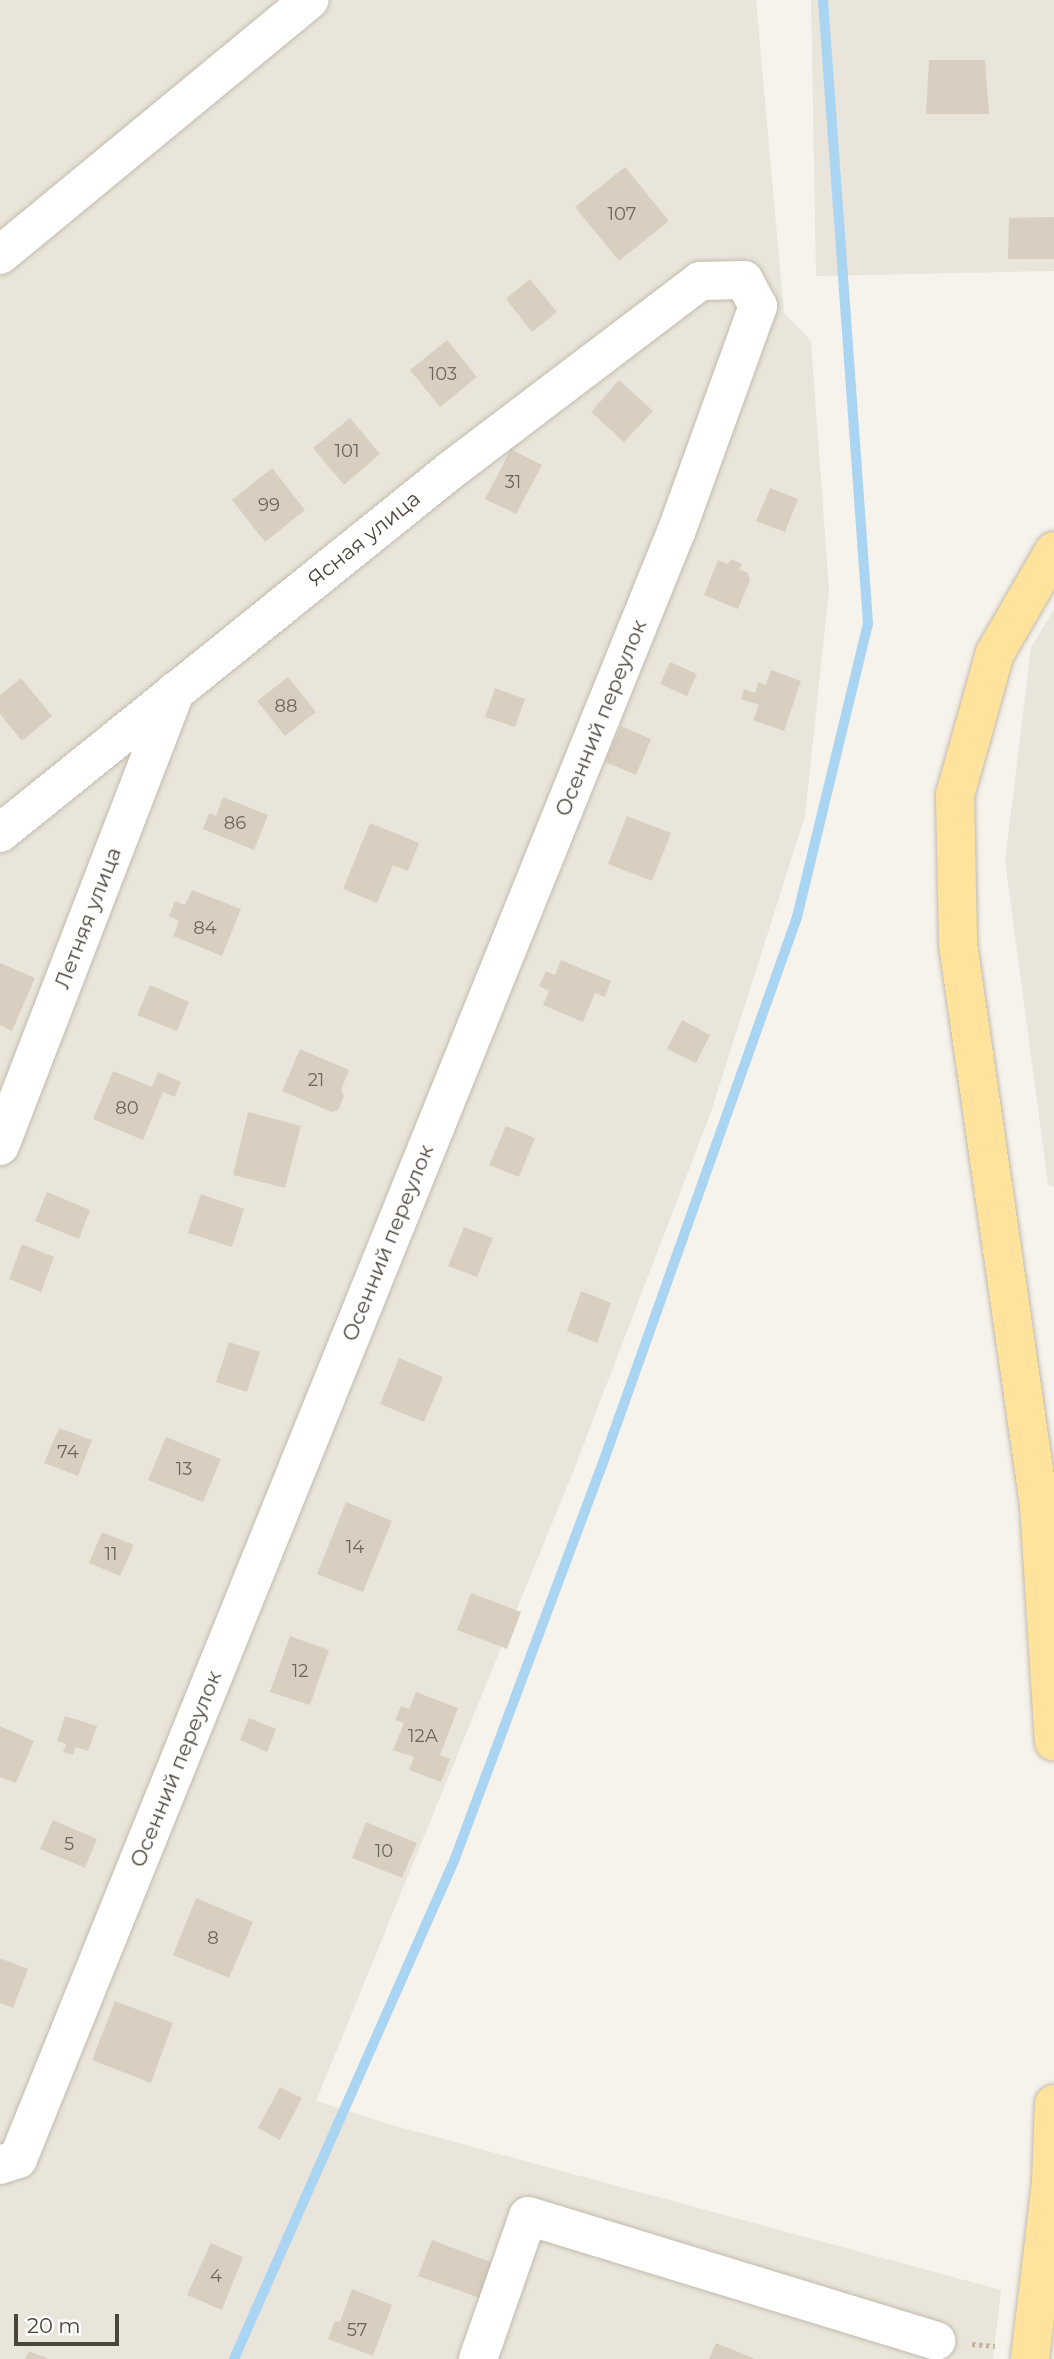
<!DOCTYPE html>
<meta charset="utf-8">
<style>
body{margin:0}
#map{position:relative;width:1054px;height:2359px;overflow:hidden;background:#f6f3ec;font-family:Montserrat,sans-serif}
div>[style]{position:absolute}
.residential>*{inset:0;background:#eae5da}
.stream>*{height:10px;margin:-5px;padding:0 5px;transform-origin:5px;border-radius:5px;background:#a9d4f2}
.building>*{inset:0;background:#d8cfc1}
.path>*{height:4.5px;margin-top:-2.25px;transform-origin:0;background:repeating-linear-gradient(90deg,#c4b79f 0 3.5px,transparent 0 7px)}
.roads{filter:drop-shadow(0 0 2px #c2bbae) drop-shadow(0 0 2px #c2bbae)}
.minor>*{height:38px;margin:-19px;padding:0 19px;transform-origin:19px;border-radius:19px;background:#fff}
.major>*{height:38px;margin:-19px;padding:0 19px;transform-origin:19px;border-radius:19px;background:#ffe39c}
span{translate:-50% -50%;white-space:nowrap;text-align:center;line-height:1.15;-webkit-text-stroke:5px #fff;paint-order:stroke}
.number-label{font-size:18px;color:#6e675b}
.number-label span{-webkit-text-stroke-width:0}
.street-label{font-size:21px;color:#4b4439}
.scale{position:absolute;left:14px;top:2314px;width:105px;height:32px;box-sizing:border-box;border:4px solid #4b4439;border-top:0;padding-left:9px;font-size:21px;line-height:24px;white-space:nowrap;color:#4b4439;-webkit-text-stroke:5px #fff;paint-order:stroke}
</style>
<div id="map">
<div class="residential">
<div style="clip-path:polygon(0 0,756px 0,784px 313px,811px 341px,829px 590px,805px 816px,711px 1112px,575px 1467px,316px 2101px,392px 2125px,1001px 2290px,993px 2359px,0 2359px)"></div>
<div style="clip-path:polygon(811px 0,1054px 0,1054px 271px,816px 276px)"></div>
<div style="clip-path:polygon(1054px 609px,1054px 1187px,1048px 1184px,1005px 861px,1031px 648px)"></div>
</div>
<div class="stream">
<div style="left:234px;top:2359px;width:544px;rotate:-66.17deg"></div>
<div style="left:454px;top:1861px;width:416px;rotate:-69.5deg"></div>
<div style="left:600px;top:1471px;width:588px;rotate:-70.42deg"></div>
<div style="left:797px;top:917px;width:302px;rotate:-76.4deg"></div>
<div style="left:868px;top:623px;width:625px;rotate:-94.13deg"></div>
</div>
<div class="building">
<div style="clip-path:polygon(929px 60px,985px 60px,989px 114px,926px 114px)"></div>
<div style="clip-path:polygon(625px 167px,669px 221px,619px 261px,575px 207px)"></div>
<div style="clip-path:polygon(1054px 217px,1054px 259px,1008px 259px,1009px 218px)"></div>
<div style="clip-path:polygon(530px 279px,557px 312px,532px 332px,506px 299px)"></div>
<div style="clip-path:polygon(447px 340px,477px 377px,440px 407px,410px 370px)"></div>
<div style="clip-path:polygon(619px 380px,653px 411px,624px 442px,591px 412px)"></div>
<div style="clip-path:polygon(350px 418px,380px 454px,344px 485px,313px 448px)"></div>
<div style="clip-path:polygon(511px 449px,542px 465px,516px 514px,485px 499px)"></div>
<div style="clip-path:polygon(272px 468px,305px 510px,265px 542px,232px 500px)"></div>
<div style="clip-path:polygon(770px 488px,798px 499px,785px 532px,756px 521px)"></div>
<div style="clip-path:polygon(731px 559px,742px 564px,739px 569px,748px 573px,750px 580px,738px 609px,704px 595px,718px 560px,728px 564px)"></div>
<div style="clip-path:polygon(670px 662px,697px 674px,687px 696px,660px 684px)"></div>
<div style="clip-path:polygon(771px 670px,801px 681px,784px 731px,753px 720px,759px 705px,741px 699px,744px 689px,755px 693px,758px 682px,766px 685px)"></div>
<div style="clip-path:polygon(288px 677px,316px 712px,285px 736px,257px 701px)"></div>
<div style="clip-path:polygon(21px 678px,52px 716px,22px 741px,0 714px,0 695px)"></div>
<div style="clip-path:polygon(495px 688px,525px 699px,515px 727px,485px 717px)"></div>
<div style="clip-path:polygon(621px 726px,651px 739px,636px 775px,605px 762px)"></div>
<div style="clip-path:polygon(223px 797px,268px 815px,254px 850px,203px 829px,209px 813px,216px 816px)"></div>
<div style="clip-path:polygon(627px 816px,671px 833px,652px 881px,608px 864px)"></div>
<div style="clip-path:polygon(370px 823px,419px 843px,408px 871px,393px 865px,377px 903px,343px 889px)"></div>
<div style="clip-path:polygon(192px 890px,241px 909px,222px 956px,173px 936px,179px 921px,169px 916px,175px 901px,185px 905px)"></div>
<div style="clip-path:polygon(561px 960px,611px 981px,605px 997px,595px 993px,583px 1022px,543px 1005px,549px 991px,539px 986px,546px 971px,555px 975px)"></div>
<div style="clip-path:polygon(0 963px,35px 978px,12px 1031px,0 1025px)"></div>
<div style="clip-path:polygon(150px 985px,189px 1002px,177px 1031px,137px 1015px)"></div>
<div style="clip-path:polygon(682px 1020px,710px 1035px,696px 1063px,667px 1049px)"></div>
<div style="clip-path:polygon(300px 1049px,349px 1070px,341px 1090px,344px 1096px,338px 1110px,332px 1112px,282px 1091px)"></div>
<div style="clip-path:polygon(113px 1071px,152px 1087px,158px 1072px,181px 1082px,175px 1097px,163px 1092px,143px 1140px,93px 1119px)"></div>
<div style="clip-path:polygon(248px 1112px,301px 1126px,285px 1188px,233px 1175px)"></div>
<div style="clip-path:polygon(506px 1126px,535px 1138px,519px 1177px,489px 1165px)"></div>
<div style="clip-path:polygon(47px 1192px,90px 1210px,79px 1239px,35px 1221px)"></div>
<div style="clip-path:polygon(201px 1194px,244px 1209px,232px 1247px,188px 1233px)"></div>
<div style="clip-path:polygon(464px 1227px,493px 1238px,477px 1277px,448px 1266px)"></div>
<div style="clip-path:polygon(22px 1244px,54px 1257px,41px 1292px,9px 1279px)"></div>
<div style="clip-path:polygon(581px 1291px,611px 1303px,597px 1343px,567px 1331px)"></div>
<div style="clip-path:polygon(229px 1342px,260px 1352px,247px 1392px,216px 1382px)"></div>
<div style="clip-path:polygon(399px 1358px,443px 1377px,424px 1422px,380px 1404px)"></div>
<div style="clip-path:polygon(59px 1428px,92px 1440px,78px 1476px,44px 1463px)"></div>
<div style="clip-path:polygon(166px 1437px,221px 1459px,203px 1502px,148px 1480px)"></div>
<div style="clip-path:polygon(346px 1502px,392px 1521px,363px 1592px,317px 1574px)"></div>
<div style="clip-path:polygon(102px 1532px,134px 1545px,120px 1576px,89px 1563px)"></div>
<div style="clip-path:polygon(471px 1593px,521px 1612px,507px 1649px,457px 1630px)"></div>
<div style="clip-path:polygon(290px 1636px,329px 1650px,310px 1705px,270px 1692px)"></div>
<div style="clip-path:polygon(416px 1692px,458px 1708px,440px 1755px,450px 1759px,441px 1782px,409px 1770px,414px 1757px,393px 1750px,404px 1723px,395px 1720px,401px 1706px,409px 1709px)"></div>
<div style="clip-path:polygon(65px 1716px,97px 1726px,88px 1751px,76px 1747px,73px 1755px,63px 1752px,66px 1744px,57px 1741px)"></div>
<div style="clip-path:polygon(249px 1718px,276px 1729px,267px 1752px,240px 1740px)"></div>
<div style="clip-path:polygon(0 1726px,34px 1741px,16px 1783px,0 1777px)"></div>
<div style="clip-path:polygon(53px 1820px,97px 1839px,85px 1868px,40px 1849px)"></div>
<div style="clip-path:polygon(366px 1822px,417px 1843px,402px 1878px,352px 1858px)"></div>
<div style="clip-path:polygon(196px 1898px,253px 1922px,229px 1978px,173px 1955px)"></div>
<div style="clip-path:polygon(0 1958px,28px 1969px,13px 2008px,0 2003px)"></div>
<div style="clip-path:polygon(115px 2001px,173px 2023px,151px 2083px,92px 2060px)"></div>
<div style="clip-path:polygon(280px 2087px,302px 2098px,280px 2140px,258px 2128px)"></div>
<div style="clip-path:polygon(432px 2240px,493px 2263px,480px 2298px,418px 2276px)"></div>
<div style="clip-path:polygon(211px 2243px,243px 2257px,222px 2310px,187px 2295px)"></div>
<div style="clip-path:polygon(352px 2289px,392px 2305px,373px 2356px,328px 2339px,335px 2321px,340px 2322px)"></div>
<div style="clip-path:polygon(716px 2343px,755px 2359px,709px 2359px)"></div>
<div style="clip-path:polygon(29px 2351px,49px 2359px,25px 2359px)"></div>
</div>
<div class="path">
<div style="left:972px;top:2344px;width:23px;rotate:5deg"></div>
</div>
<div class="roads">
<div class="minor">
<div style="left:0;top:255px;width:401px;rotate:-39.5deg"></div>
<div style="left:0;top:833px;width:579px;rotate:-38.83deg"></div>
<div style="left:451px;top:470px;width:313px;rotate:-37.2deg"></div>
<div style="left:700px;top:281px;width:44px;rotate:-1.3deg"></div>
<div style="left:744px;top:280px;width:30px;rotate:62deg"></div>
<div style="left:758px;top:306px;width:240px;rotate:109.9deg"></div>
<div style="left:676px;top:532px;width:1755px;rotate:112.02deg"></div>
<div style="left:18px;top:2159px;width:19px;rotate:162deg"></div>
<div style="left:0;top:1146px;width:488px;rotate:-68.9deg"></div>
<div style="left:478px;top:2359px;width:151px;rotate:-70.7deg"></div>
<div style="left:528px;top:2216px;width:427px;rotate:17deg"></div>
</div>
<div class="major">
<div style="left:1054px;top:551px;width:118px;rotate:120deg"></div>
<div style="left:995px;top:653px;width:148px;rotate:105.7deg"></div>
<div style="left:955px;top:795px;width:149px;rotate:88.8deg"></div>
<div style="left:958px;top:944px;width:567px;rotate:81.78deg"></div>
<div style="left:1039px;top:1505px;width:237px;rotate:86.4deg"></div>
<div style="left:1030px;top:2359px;width:178px;rotate:-83.2deg"></div>
<div style="left:1051px;top:2182px;width:78px;rotate:-87.8deg"></div>
</div>
</div>
<div class="number-label">
<span style="left:622px;top:214px">107</span>
<span style="left:443px;top:374px">103</span>
<span style="left:347px;top:451px">101</span>
<span style="left:513px;top:482px">31</span>
<span style="left:269px;top:505px">99</span>
<span style="left:286px;top:706px">88</span>
<span style="left:235px;top:823px">86</span>
<span style="left:205px;top:928px">84</span>
<span style="left:316px;top:1080px">21</span>
<span style="left:127px;top:1108px">80</span>
<span style="left:68px;top:1452px">74</span>
<span style="left:184px;top:1469px">13</span>
<span style="left:355px;top:1547px">14</span>
<span style="left:111px;top:1554px">11</span>
<span style="left:300px;top:1671px">12</span>
<span style="left:423px;top:1736px">12А</span>
<span style="left:69px;top:1844px">5</span>
<span style="left:384px;top:1851px">10</span>
<span style="left:213px;top:1938px">8</span>
<span style="left:216px;top:2276px">4</span>
<span style="left:357px;top:2330px">57</span>
</div>
<div class="street-label">
<span style="left:364px;top:539px;rotate:-39deg">Ясная улица</span>
<span style="left:601px;top:718px;rotate:-68deg">Осенний переулок</span>
<span style="left:88px;top:918px;rotate:-69deg">Летняя улица</span>
<span style="left:388px;top:1243px;rotate:-68deg">Осенний переулок</span>
<span style="left:176px;top:1769px;rotate:-68deg">Осенний переулок</span>
</div>
<div class="scale">20 m</div>
</div>
